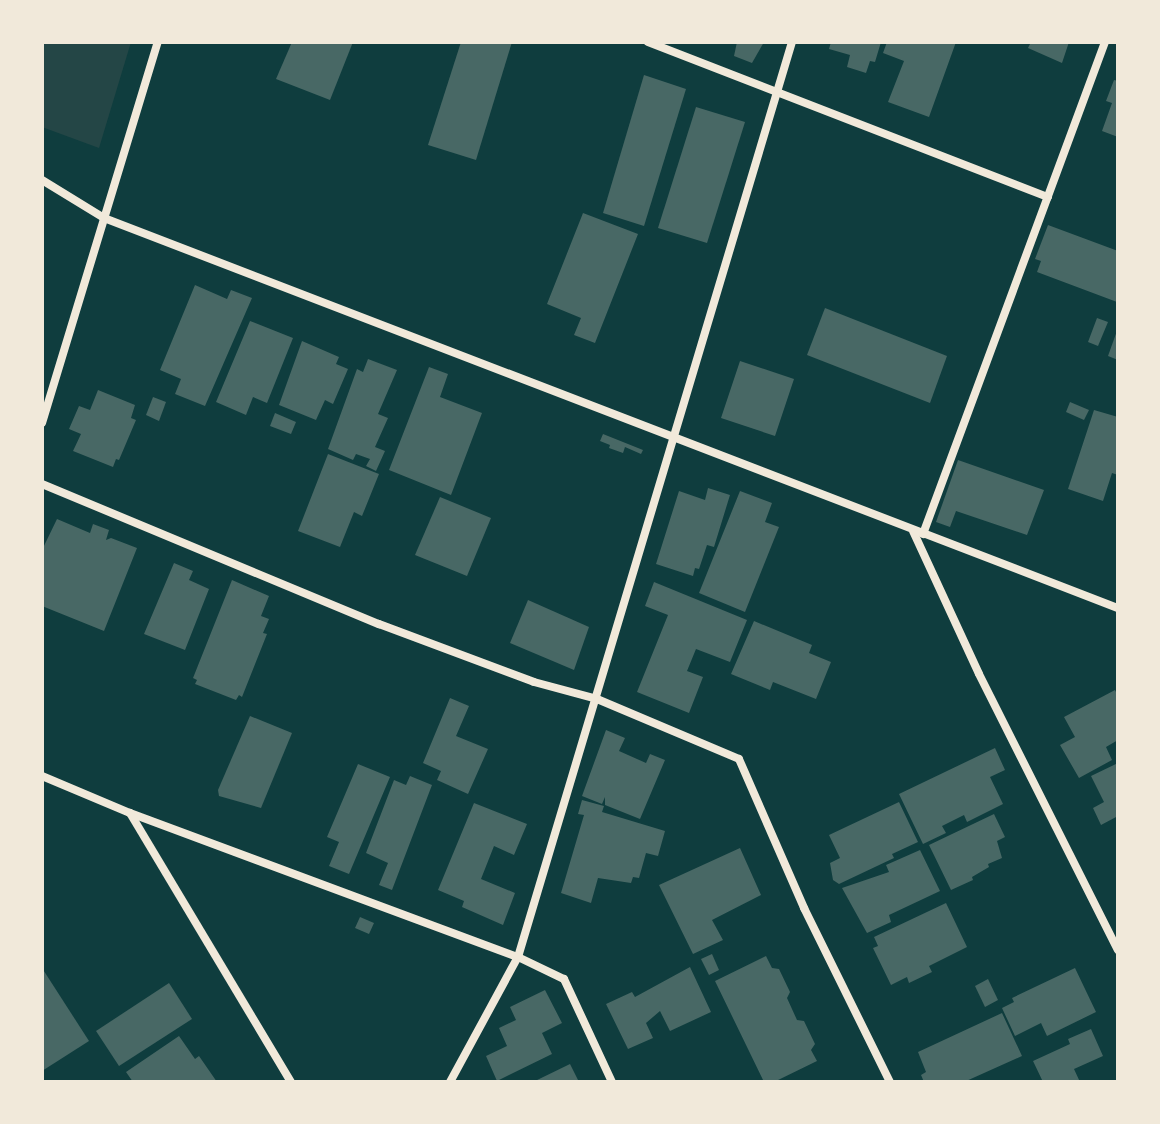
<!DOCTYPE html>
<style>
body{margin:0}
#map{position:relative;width:1160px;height:1124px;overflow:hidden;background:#0f3d3e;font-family:"Space Grotesk",sans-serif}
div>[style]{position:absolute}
.green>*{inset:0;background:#244646}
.building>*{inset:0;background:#486865}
.minor>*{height:8px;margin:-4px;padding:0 4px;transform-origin:4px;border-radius:4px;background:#f1e9da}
span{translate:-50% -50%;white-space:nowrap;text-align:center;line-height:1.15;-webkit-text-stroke:8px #f1e9da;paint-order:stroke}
.frame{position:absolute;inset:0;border:44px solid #f1e9da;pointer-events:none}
</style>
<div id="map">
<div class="green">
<div style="clip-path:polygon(42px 42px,131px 42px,99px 148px,42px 127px)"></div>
</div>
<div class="building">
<div style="clip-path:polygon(292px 42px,353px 42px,330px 100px,276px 79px)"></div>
<div style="clip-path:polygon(461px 42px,512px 42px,476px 160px,428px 145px)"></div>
<div style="clip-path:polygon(737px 42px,764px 42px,752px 63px,734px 56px)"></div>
<div style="clip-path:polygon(831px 42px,881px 42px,875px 62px,870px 61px,866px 73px,847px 67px,850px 55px,829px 49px)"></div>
<div style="clip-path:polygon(887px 42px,956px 42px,929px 117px,888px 102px,904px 61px,883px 53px)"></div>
<div style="clip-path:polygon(1031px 42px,1069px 42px,1062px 63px,1028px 48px)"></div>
<div style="clip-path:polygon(644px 75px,686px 89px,644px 226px,603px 213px)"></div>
<div style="clip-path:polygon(1114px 80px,1118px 81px,1118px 137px,1102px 131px,1112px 103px,1106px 101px)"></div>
<div style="clip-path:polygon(696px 107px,745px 122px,707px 243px,658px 228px)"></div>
<div style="clip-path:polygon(583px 213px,638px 234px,595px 343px,574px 335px,581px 318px,547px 304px)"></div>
<div style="clip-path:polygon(1048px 225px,1118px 251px,1117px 302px,1037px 272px,1041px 261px,1035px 259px)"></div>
<div style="clip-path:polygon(195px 285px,227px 299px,231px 290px,252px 298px,205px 406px,175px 394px,181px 379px,160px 370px)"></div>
<div style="clip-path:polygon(825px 308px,947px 356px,930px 403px,807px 355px)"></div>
<div style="clip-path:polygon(1097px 318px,1108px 322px,1098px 346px,1088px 342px)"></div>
<div style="clip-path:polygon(250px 321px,293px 338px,267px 403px,253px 397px,246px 415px,216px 402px)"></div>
<div style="clip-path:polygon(1118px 328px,1118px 360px,1108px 356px)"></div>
<div style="clip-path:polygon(302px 341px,339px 357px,336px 364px,348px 369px,333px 404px,325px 400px,316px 420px,279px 405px)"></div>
<div style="clip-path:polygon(368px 359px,397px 370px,378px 414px,388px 418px,375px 447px,385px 451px,376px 471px,366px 466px,370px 459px,356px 454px,353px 460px,328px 449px,357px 369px,363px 372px)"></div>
<div style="clip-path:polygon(740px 361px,794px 379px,775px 436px,721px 418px)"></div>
<div style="clip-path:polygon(429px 367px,448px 374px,440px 397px,482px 413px,451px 495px,389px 470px)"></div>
<div style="clip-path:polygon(98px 390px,135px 405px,131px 418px,136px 420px,119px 460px,116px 459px,113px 467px,73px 451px,81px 434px,69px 429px,79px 406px,90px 410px)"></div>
<div style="clip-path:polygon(153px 397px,166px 402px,159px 421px,146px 415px)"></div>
<div style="clip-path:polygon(1070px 402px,1089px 410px,1084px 420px,1066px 412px)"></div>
<div style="clip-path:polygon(1094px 410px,1118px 417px,1118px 475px,1112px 473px,1103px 501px,1068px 489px)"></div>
<div style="clip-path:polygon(275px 413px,296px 422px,291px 434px,270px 426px)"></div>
<div style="clip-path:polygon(603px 434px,643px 450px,641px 454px,625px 447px,623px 453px,609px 448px,610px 445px,600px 441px)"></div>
<div style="clip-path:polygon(328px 454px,379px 474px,362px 516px,354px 512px,340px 547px,298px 531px)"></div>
<div style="clip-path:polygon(958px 460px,1044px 490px,1027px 535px,956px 511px,950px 527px,936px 522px)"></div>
<div style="clip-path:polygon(708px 488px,730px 495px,714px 547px,707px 545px,699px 569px,695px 568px,693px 576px,656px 564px,679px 491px,705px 500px)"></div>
<div style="clip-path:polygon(740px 491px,772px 503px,765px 522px,779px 527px,745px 612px,699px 593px)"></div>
<div style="clip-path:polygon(440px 497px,491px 518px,467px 576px,415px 555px)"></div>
<div style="clip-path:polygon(57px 519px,90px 533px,93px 524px,109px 530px,106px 540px,111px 538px,137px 548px,104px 631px,42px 606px,42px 550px)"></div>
<div style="clip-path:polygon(174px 563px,193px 571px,189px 580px,209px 589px,185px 650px,144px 634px)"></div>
<div style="clip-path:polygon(232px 580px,269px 596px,261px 616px,269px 619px,263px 633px,267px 634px,242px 697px,239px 695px,236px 700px,195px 684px,197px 680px,193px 678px)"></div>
<div style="clip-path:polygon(654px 582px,747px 620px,730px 662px,696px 649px,687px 671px,703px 677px,689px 713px,637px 692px,668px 615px,645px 606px)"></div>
<div style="clip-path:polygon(528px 600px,589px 627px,574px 670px,510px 643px)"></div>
<div style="clip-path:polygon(754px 621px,812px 645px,809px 653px,831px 662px,816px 699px,773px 682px,770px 690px,731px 674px)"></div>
<div style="clip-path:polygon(1115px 690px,1118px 696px,1118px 740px,1106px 747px,1112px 760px,1079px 778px,1060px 745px,1075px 737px,1064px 717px)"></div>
<div style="clip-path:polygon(450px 698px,469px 706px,456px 736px,488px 749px,468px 794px,437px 780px,441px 771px,423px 763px)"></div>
<div style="clip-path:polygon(250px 716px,292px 733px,261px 808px,219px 796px,218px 790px)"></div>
<div style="clip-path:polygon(606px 730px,625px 738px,619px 751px,646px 763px,650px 754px,665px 760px,640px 819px,605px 805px,605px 797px,602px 804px,582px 796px)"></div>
<div style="clip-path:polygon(995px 748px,1005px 770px,990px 777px,1003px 804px,967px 822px,964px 815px,942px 826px,946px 833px,923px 844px,899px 794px)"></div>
<div style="clip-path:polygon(1118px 763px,1118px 816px,1101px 825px,1093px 808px,1104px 802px,1091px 776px)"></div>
<div style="clip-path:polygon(358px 764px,390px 777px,349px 874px,329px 866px,339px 842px,327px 837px)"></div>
<div style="clip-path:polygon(410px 776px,432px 785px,392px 890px,379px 885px,388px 863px,366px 853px,394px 780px,406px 785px)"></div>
<div style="clip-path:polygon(582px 800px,604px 806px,602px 812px,665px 831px,658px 856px,646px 853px,639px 878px,633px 877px,631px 883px,598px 878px,591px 903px,561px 893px,584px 815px,578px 814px)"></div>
<div style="clip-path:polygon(899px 802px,918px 842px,892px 854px,894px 858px,839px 884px,833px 880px,830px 863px,840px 858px,829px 835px)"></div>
<div style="clip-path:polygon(474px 803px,527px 824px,514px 855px,494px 846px,481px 879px,515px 893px,503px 925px,462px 907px,464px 901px,438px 890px)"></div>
<div style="clip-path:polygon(994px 814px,1005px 837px,997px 841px,1002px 858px,988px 864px,989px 867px,972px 877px,973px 880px,951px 890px,929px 845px)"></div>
<div style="clip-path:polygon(740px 848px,761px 895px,712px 920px,723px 940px,693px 954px,659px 885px)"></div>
<div style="clip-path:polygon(920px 850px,940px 891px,889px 915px,891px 922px,867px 933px,842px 888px,889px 872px,886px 865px)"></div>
<div style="clip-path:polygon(946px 903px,967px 947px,929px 966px,932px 972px,909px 983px,907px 977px,891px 985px,873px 948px,878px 946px,874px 937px)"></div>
<div style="clip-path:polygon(360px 917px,374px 923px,369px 934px,355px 928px)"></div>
<div style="clip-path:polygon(712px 954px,719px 970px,709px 975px,701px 959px)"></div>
<div style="clip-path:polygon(766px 956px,772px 968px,779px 969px,790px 992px,787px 998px,797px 1020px,804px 1021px,815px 1044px,811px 1050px,817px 1061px,774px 1082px,764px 1082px,715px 981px)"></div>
<div style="clip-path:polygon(690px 967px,711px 1012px,670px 1031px,660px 1011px,646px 1023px,653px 1038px,628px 1049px,606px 1004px,632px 992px,635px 997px)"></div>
<div style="clip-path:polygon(42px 968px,89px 1041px,42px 1071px)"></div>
<div style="clip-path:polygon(1075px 968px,1096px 1012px,1047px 1036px,1041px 1023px,1015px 1036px,1002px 1008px,1014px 1002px,1012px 998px)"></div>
<div style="clip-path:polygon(988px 979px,998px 1000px,985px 1007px,975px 986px)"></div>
<div style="clip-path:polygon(169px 983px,192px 1019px,119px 1066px,96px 1031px)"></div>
<div style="clip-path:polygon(545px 990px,562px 1023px,542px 1033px,552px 1054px,497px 1081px,486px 1056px,507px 1046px,499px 1028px,516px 1020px,510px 1007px)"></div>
<div style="clip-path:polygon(1002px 1013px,1022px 1056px,964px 1082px,924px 1082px,921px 1075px,926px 1072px,918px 1052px)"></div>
<div style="clip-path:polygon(1091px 1029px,1103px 1056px,1074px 1069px,1080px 1082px,1043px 1082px,1033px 1061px,1070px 1044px,1068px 1039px)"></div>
<div style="clip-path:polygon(179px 1036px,195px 1059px,199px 1056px,217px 1082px,133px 1082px,126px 1072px)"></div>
<div style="clip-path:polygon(570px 1064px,579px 1082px,533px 1082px)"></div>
</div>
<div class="minor">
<div style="left:648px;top:42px;width:429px;rotate:21.2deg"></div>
<div style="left:42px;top:180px;width:73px;rotate:31.5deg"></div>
<div style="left:104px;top:218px;width:1086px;rotate:21.04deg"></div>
<div style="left:42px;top:423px;width:398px;rotate:-73.1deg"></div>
<div style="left:42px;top:484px;width:365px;rotate:22.6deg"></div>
<div style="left:379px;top:624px;width:165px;rotate:20.5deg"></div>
<div style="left:534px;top:682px;width:65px;rotate:15.1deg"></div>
<div style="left:597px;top:699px;width:154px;rotate:22.9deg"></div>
<div style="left:739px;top:759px;width:163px;rotate:66.4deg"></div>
<div style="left:804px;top:908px;width:194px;rotate:63.7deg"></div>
<div style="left:913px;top:531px;width:157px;rotate:65.2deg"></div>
<div style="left:979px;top:674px;width:309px;rotate:63.3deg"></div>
<div style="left:923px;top:534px;width:525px;rotate:-69.7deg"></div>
<div style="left:42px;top:776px;width:95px;rotate:22.8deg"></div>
<div style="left:130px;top:813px;width:313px;rotate:59.1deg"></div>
<div style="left:130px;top:813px;width:414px;rotate:20.4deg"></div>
<div style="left:518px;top:957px;width:51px;rotate:25.6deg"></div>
<div style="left:564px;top:979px;width:114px;rotate:65deg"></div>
<div style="left:450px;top:1082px;width:142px;rotate:-61.5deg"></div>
<div style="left:518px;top:957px;width:955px;rotate:-73.33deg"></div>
</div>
<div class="frame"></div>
</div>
